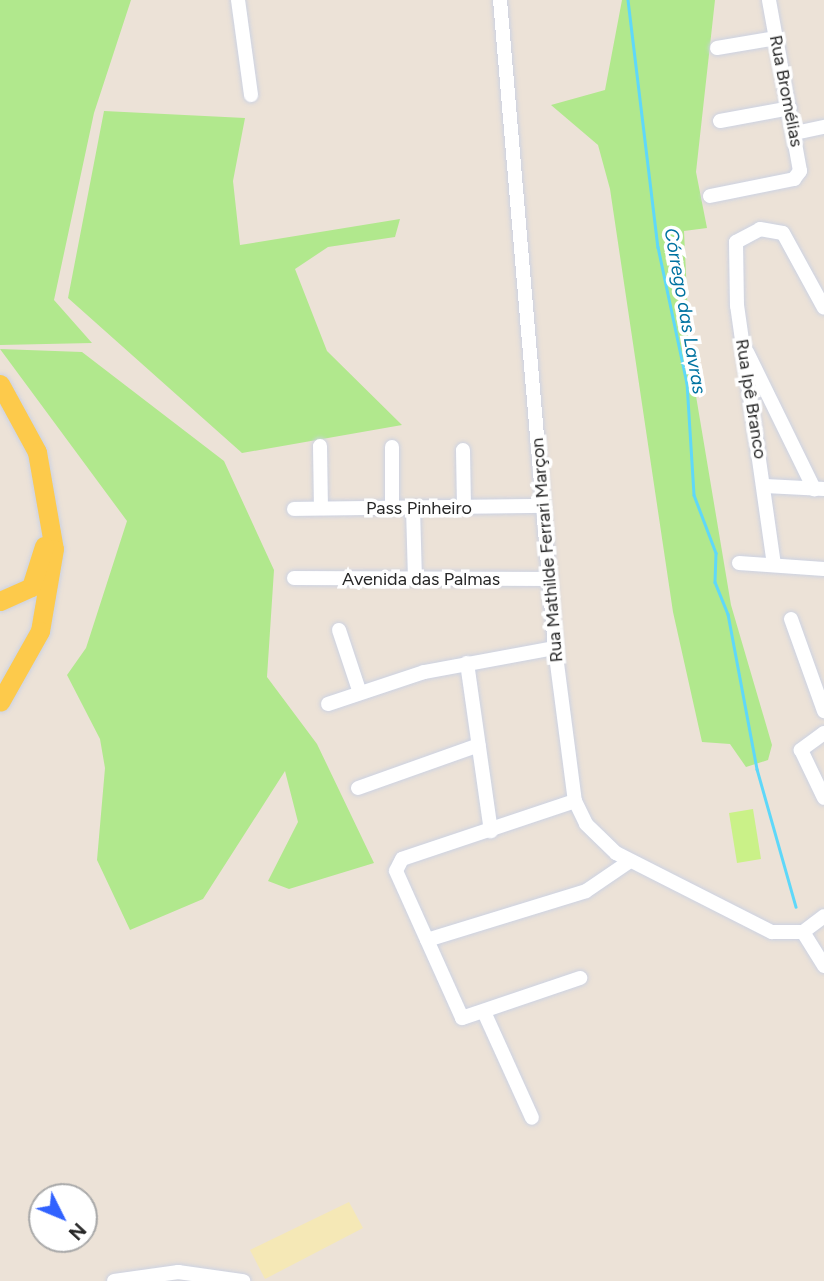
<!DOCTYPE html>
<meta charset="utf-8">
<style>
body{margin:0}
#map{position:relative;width:824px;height:1281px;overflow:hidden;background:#ece2d7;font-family:Figtree,sans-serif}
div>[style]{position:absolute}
.green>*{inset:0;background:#b1e88d}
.sand>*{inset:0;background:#f5e8b6}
.pitch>*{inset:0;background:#caf188}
.stream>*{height:2.5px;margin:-1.25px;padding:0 1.25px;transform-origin:1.25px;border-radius:1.25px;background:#5fd8f9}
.roads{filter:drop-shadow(0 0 2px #ccd2e2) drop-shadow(0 0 2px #ccd2e2)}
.minor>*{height:14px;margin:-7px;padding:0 7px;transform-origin:7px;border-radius:7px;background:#fff}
.major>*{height:19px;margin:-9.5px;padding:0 9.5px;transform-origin:9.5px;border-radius:9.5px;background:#fdca4b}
span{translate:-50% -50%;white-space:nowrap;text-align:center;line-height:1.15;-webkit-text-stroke:7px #fff;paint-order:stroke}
.street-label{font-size:18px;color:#272727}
.water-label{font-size:19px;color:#0173a1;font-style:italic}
.north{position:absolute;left:28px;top:1183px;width:70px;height:70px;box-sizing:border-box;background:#fff;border:2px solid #a9a9a9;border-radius:50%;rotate:133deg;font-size:19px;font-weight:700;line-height:28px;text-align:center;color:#272727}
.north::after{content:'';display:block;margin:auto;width:24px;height:32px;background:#3162ff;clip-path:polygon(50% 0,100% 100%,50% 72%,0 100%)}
</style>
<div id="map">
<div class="green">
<div style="clip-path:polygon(0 0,131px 0,94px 113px,54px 300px,92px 343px,0 345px)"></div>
<div style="clip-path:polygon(622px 0,715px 0,696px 172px,707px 228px,684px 231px,690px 360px,731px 605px,772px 745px,768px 760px,746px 767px,730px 744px,702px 742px,673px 612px,610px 189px,598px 145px,551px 105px,605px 90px)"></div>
<div style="clip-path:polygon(104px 111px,245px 118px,233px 181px,240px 245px,400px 219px,395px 237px,328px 247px,295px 269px,327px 351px,402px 425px,242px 453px,68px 298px)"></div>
<div style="clip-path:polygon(0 349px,82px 352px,224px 461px,274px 570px,267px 677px,317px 744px,374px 863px,289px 889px,268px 881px,298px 822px,285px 771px,203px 899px,130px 930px,97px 860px,105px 768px,100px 739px,67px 675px,86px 648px,127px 521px)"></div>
</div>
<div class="sand">
<div style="clip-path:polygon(349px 1202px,363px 1228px,265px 1279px,250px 1250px)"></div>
</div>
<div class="pitch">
<div style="clip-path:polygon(753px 809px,761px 859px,737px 863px,729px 813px)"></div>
</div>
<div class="stream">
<div style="left:628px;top:0;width:249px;rotate:83.1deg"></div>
<div style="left:658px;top:247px;width:139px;rotate:78deg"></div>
<div style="left:687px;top:383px;width:112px;rotate:86.4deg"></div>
<div style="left:694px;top:495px;width:62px;rotate:69.2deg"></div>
<div style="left:716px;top:553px;width:29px;rotate:92deg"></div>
<div style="left:715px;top:582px;width:35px;rotate:68deg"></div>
<div style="left:728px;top:614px;width:158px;rotate:79.4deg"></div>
<div style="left:757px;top:769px;width:143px;rotate:74.2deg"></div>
</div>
<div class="roads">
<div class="minor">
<div style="left:238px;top:0;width:96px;rotate:82.2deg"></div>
<div style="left:500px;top:0;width:650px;rotate:85.15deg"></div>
<div style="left:555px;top:648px;width:154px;rotate:82.6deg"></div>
<div style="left:575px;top:801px;width:25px;rotate:64deg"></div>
<div style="left:586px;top:824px;width:42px;rotate:44deg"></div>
<div style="left:616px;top:853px;width:175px;rotate:26.9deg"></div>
<div style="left:772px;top:932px;width:31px"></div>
<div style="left:803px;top:932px;width:26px;rotate:-37deg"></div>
<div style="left:717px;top:48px;width:60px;rotate:-9.6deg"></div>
<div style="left:720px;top:121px;width:71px;rotate:-10.5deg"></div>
<div style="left:795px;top:133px;width:30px;rotate:-12deg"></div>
<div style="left:710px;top:196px;width:86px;rotate:-11.4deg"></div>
<div style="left:794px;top:179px;width:10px;rotate:-53deg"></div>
<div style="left:800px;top:171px;width:174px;rotate:-100.3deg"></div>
<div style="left:747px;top:352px;width:153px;rotate:63.9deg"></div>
<div style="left:320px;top:446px;width:62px;rotate:89.1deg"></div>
<div style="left:463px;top:450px;width:57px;rotate:89deg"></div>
<div style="left:765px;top:486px;width:59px;rotate:2.9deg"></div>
<div style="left:392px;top:508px;width:61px;rotate:-90deg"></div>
<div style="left:413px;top:508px;width:71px;rotate:88.4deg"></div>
<div style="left:294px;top:509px;width:249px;rotate:-0.7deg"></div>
<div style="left:739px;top:563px;width:85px;rotate:4deg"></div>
<div style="left:774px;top:565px;width:262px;rotate:-98.1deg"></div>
<div style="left:737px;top:306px;width:64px;rotate:-90.9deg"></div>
<div style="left:736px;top:242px;width:27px;rotate:-28deg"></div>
<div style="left:760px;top:229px;width:23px;rotate:10deg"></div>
<div style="left:783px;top:233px;width:85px;rotate:61.3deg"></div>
<div style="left:294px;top:578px;width:255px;rotate:0.2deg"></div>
<div style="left:791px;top:619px;width:98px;rotate:70.3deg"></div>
<div style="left:339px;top:630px;width:66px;rotate:71.6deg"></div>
<div style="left:467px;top:663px;width:170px;rotate:81.9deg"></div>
<div style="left:328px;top:704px;width:101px;rotate:-18.4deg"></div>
<div style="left:424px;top:672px;width:133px;rotate:-10.4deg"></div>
<div style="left:824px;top:733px;width:29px;rotate:144deg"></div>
<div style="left:801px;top:750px;width:53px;rotate:64.4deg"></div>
<div style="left:358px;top:788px;width:128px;rotate:-19.6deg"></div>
<div style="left:575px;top:801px;width:182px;rotate:161.5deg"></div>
<div style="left:402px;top:859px;width:13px;rotate:117deg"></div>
<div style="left:396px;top:871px;width:161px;rotate:65.8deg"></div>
<div style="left:462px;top:1018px;width:125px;rotate:-18.7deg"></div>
<div style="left:803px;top:932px;width:40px;rotate:58deg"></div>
<div style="left:427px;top:940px;width:166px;rotate:-17.1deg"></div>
<div style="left:586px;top:891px;width:53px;rotate:-34.3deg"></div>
<div style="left:484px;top:1012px;width:116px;rotate:65.6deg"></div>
<div style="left:114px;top:1281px;width:65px;rotate:-8deg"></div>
<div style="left:178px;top:1272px;width:66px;rotate:7.9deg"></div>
</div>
<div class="major">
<div style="left:0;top:384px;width:77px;rotate:61.4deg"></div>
<div style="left:37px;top:452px;width:98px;rotate:80.1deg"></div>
<div style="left:54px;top:549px;width:83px;rotate:99.7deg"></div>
<div style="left:40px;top:631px;width:81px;rotate:119.4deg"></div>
<div style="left:0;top:601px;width:34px;rotate:-24deg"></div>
<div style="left:31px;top:587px;width:43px;rotate:-72.4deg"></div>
</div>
</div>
<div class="street-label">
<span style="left:786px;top:91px;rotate:79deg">Rua Bromélias</span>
<span style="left:751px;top:399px;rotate:81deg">Rua Ipê Branco</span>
<span style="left:419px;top:508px">Pass Pinheiro</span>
<span style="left:547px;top:550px;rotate:-95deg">Rua Mathilde Ferrari Marçon</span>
<span style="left:421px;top:579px">Avenida das Palmas</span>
</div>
<div class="water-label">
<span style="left:685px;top:311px;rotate:80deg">Córrego das Lavras</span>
</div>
<div class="north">N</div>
</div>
